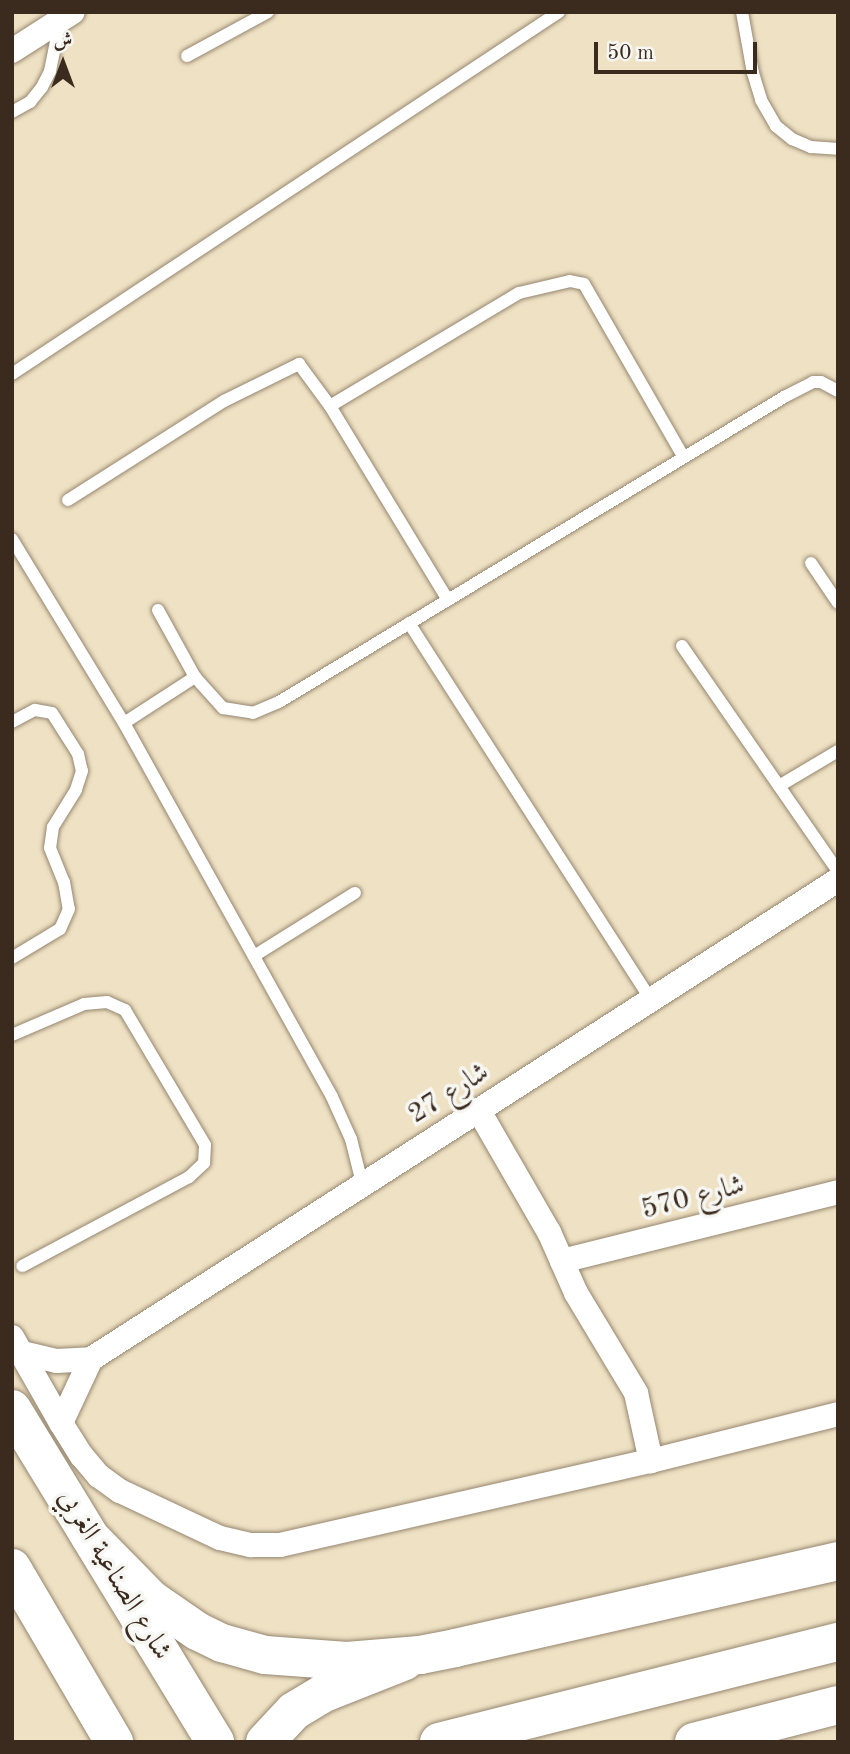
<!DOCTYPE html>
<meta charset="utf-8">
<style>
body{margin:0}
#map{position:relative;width:850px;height:1754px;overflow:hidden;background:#efe1c3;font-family:"Old Standard TT",Amiri,serif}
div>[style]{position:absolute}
.roads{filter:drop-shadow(0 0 2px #958670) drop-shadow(0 0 2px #958670)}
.lane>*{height:12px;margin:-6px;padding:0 6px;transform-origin:6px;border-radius:6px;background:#fff}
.street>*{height:24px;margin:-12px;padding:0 12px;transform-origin:12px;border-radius:12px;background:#fff}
.primary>*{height:38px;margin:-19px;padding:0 19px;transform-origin:19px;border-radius:19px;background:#fff}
.highway>*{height:38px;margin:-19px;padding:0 19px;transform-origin:19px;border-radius:19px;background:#fff}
span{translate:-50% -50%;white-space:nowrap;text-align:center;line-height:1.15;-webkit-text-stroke:7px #f6f6f2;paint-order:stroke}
.street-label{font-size:28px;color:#3b2a1e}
.frame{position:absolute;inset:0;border:14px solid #3b2a1e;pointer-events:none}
.north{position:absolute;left:28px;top:28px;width:70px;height:70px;-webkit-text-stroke:5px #f6f6f2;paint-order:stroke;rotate:0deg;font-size:19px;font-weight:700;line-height:28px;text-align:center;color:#3b2a1e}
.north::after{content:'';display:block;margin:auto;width:24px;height:32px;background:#3b2a1e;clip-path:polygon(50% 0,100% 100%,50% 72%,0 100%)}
.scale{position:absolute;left:594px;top:42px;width:163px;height:32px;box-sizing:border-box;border:4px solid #3b2a1e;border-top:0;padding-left:9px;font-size:21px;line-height:24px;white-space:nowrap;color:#3b2a1e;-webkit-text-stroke:5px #f6f6f2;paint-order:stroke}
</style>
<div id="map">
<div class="roads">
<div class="lane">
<div style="left:742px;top:12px;width:62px;rotate:79.8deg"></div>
<div style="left:753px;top:73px;width:28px;rotate:73deg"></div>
<div style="left:761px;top:100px;width:30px;rotate:60deg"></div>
<div style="left:776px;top:126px;width:21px;rotate:39deg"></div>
<div style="left:792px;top:139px;width:21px;rotate:23deg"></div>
<div style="left:811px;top:147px;width:27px;rotate:4deg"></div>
<div style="left:187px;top:56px;width:92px;rotate:-28.5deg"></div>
<div style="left:12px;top:112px;width:21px;rotate:-29deg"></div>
<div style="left:30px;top:102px;width:19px;rotate:-51deg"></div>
<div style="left:42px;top:87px;width:18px;rotate:-63deg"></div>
<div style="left:50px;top:71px;width:50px;rotate:-78.5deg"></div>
<div style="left:12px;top:374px;width:656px;rotate:-33.5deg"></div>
<div style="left:330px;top:406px;width:220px;rotate:-30.9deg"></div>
<div style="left:519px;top:293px;width:52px;rotate:-13.2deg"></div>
<div style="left:570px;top:281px;width:14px;rotate:12deg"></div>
<div style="left:584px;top:284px;width:198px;rotate:60.1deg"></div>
<div style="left:68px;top:500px;width:185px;rotate:-32.4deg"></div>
<div style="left:224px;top:401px;width:84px;rotate:-26.3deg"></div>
<div style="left:299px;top:364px;width:52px;rotate:53.6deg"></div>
<div style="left:330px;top:406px;width:227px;rotate:58.7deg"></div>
<div style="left:12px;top:539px;width:215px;rotate:58.7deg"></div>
<div style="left:124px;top:723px;width:428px;rotate:60.9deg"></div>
<div style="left:332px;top:1097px;width:46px;rotate:65.7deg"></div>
<div style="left:351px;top:1139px;width:45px;rotate:76deg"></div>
<div style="left:811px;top:563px;width:48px;rotate:56deg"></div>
<div style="left:158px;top:610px;width:77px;rotate:61.1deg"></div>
<div style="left:195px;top:677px;width:42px;rotate:47.9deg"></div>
<div style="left:223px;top:708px;width:30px;rotate:9deg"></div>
<div style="left:253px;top:713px;width:28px;rotate:-23deg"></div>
<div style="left:279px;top:702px;width:590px;rotate:-31.13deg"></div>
<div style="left:784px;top:397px;width:33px;rotate:-27deg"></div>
<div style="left:813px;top:382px;width:8px"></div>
<div style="left:821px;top:382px;width:19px;rotate:28deg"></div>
<div style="left:409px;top:623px;width:448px;rotate:57.3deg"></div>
<div style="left:682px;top:646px;width:274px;rotate:55.3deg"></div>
<div style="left:12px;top:722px;width:26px;rotate:-28deg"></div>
<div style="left:35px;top:710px;width:17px;rotate:10deg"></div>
<div style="left:52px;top:713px;width:49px;rotate:57.6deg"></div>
<div style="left:78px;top:754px;width:17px;rotate:77deg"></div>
<div style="left:82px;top:771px;width:20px;rotate:108deg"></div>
<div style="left:76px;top:790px;width:44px;rotate:121.9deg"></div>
<div style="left:53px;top:827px;width:21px;rotate:98deg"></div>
<div style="left:50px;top:848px;width:37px;rotate:68deg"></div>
<div style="left:64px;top:882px;width:27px;rotate:80deg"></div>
<div style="left:69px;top:909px;width:22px;rotate:114deg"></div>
<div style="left:60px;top:929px;width:56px;rotate:148.9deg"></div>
<div style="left:124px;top:723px;width:85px;rotate:-32.9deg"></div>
<div style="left:779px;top:786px;width:69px;rotate:-30.7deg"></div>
<div style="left:254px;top:956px;width:119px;rotate:-32deg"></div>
<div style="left:12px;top:1035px;width:78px;rotate:-23.3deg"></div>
<div style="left:84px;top:1004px;width:23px;rotate:-5deg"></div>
<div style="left:107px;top:1002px;width:20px;rotate:24deg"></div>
<div style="left:125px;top:1010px;width:157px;rotate:59.3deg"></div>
<div style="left:205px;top:1145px;width:18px;rotate:93deg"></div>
<div style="left:204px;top:1163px;width:21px;rotate:137deg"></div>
<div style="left:189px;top:1177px;width:189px;rotate:151.9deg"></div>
</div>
<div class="street">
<div style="left:12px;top:51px;width:72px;rotate:-32.6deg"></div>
<div style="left:479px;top:1111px;width:140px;rotate:60deg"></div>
<div style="left:549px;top:1232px;width:67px;rotate:66.1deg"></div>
<div style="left:576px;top:1293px;width:117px;rotate:59deg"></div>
<div style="left:636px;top:1393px;width:70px;rotate:77.6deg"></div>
<div style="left:562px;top:1261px;width:284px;rotate:-14deg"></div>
<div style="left:12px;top:1337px;width:99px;rotate:60.3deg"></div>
<div style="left:61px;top:1423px;width:39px;rotate:58deg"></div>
<div style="left:82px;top:1456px;width:26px;rotate:50deg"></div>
<div style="left:99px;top:1476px;width:26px;rotate:36deg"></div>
<div style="left:120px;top:1491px;width:110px;rotate:25.2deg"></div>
<div style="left:220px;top:1538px;width:32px;rotate:13deg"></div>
<div style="left:251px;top:1545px;width:29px"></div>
<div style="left:280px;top:1545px;width:380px;rotate:-12.8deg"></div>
<div style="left:651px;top:1461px;width:193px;rotate:-14.1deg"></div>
<div style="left:22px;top:1353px;width:35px;rotate:13deg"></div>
<div style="left:56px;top:1361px;width:35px;rotate:-3deg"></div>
<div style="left:61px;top:1423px;width:71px;rotate:-64.9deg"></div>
<div style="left:91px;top:1359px;width:887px;rotate:-32.67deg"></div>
</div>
<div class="primary">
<div style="left:12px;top:1409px;width:390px;rotate:58.6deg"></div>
<div style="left:12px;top:1568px;width:202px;rotate:59.6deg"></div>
<div style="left:265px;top:1742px;width:42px;rotate:-46.9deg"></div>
<div style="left:294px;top:1711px;width:35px;rotate:-31deg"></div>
<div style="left:324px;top:1693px;width:87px;rotate:-21.6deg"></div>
</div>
<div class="highway">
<div style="left:90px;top:1537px;width:88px;rotate:45.5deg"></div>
<div style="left:152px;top:1600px;width:55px;rotate:34.6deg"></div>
<div style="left:197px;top:1631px;width:28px;rotate:26deg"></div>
<div style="left:222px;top:1643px;width:45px;rotate:15.6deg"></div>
<div style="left:265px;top:1655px;width:82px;rotate:4.2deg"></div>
<div style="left:347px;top:1661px;width:73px;rotate:-4.7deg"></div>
<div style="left:420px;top:1655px;width:36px;rotate:-11deg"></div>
<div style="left:455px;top:1648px;width:393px;rotate:-12.8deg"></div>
<div style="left:439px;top:1742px;width:411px;rotate:-14.1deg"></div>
<div style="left:694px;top:1742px;width:149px;rotate:-14.4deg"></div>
</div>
</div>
<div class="street-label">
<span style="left:449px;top:1094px;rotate:-32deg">شارع 27</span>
<span style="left:693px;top:1198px;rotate:-14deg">شارع 570</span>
<span style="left:114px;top:1575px;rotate:59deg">شارع الصناعية الغربي</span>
</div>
<div class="frame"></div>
<div class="north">ش</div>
<div class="scale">50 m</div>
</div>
